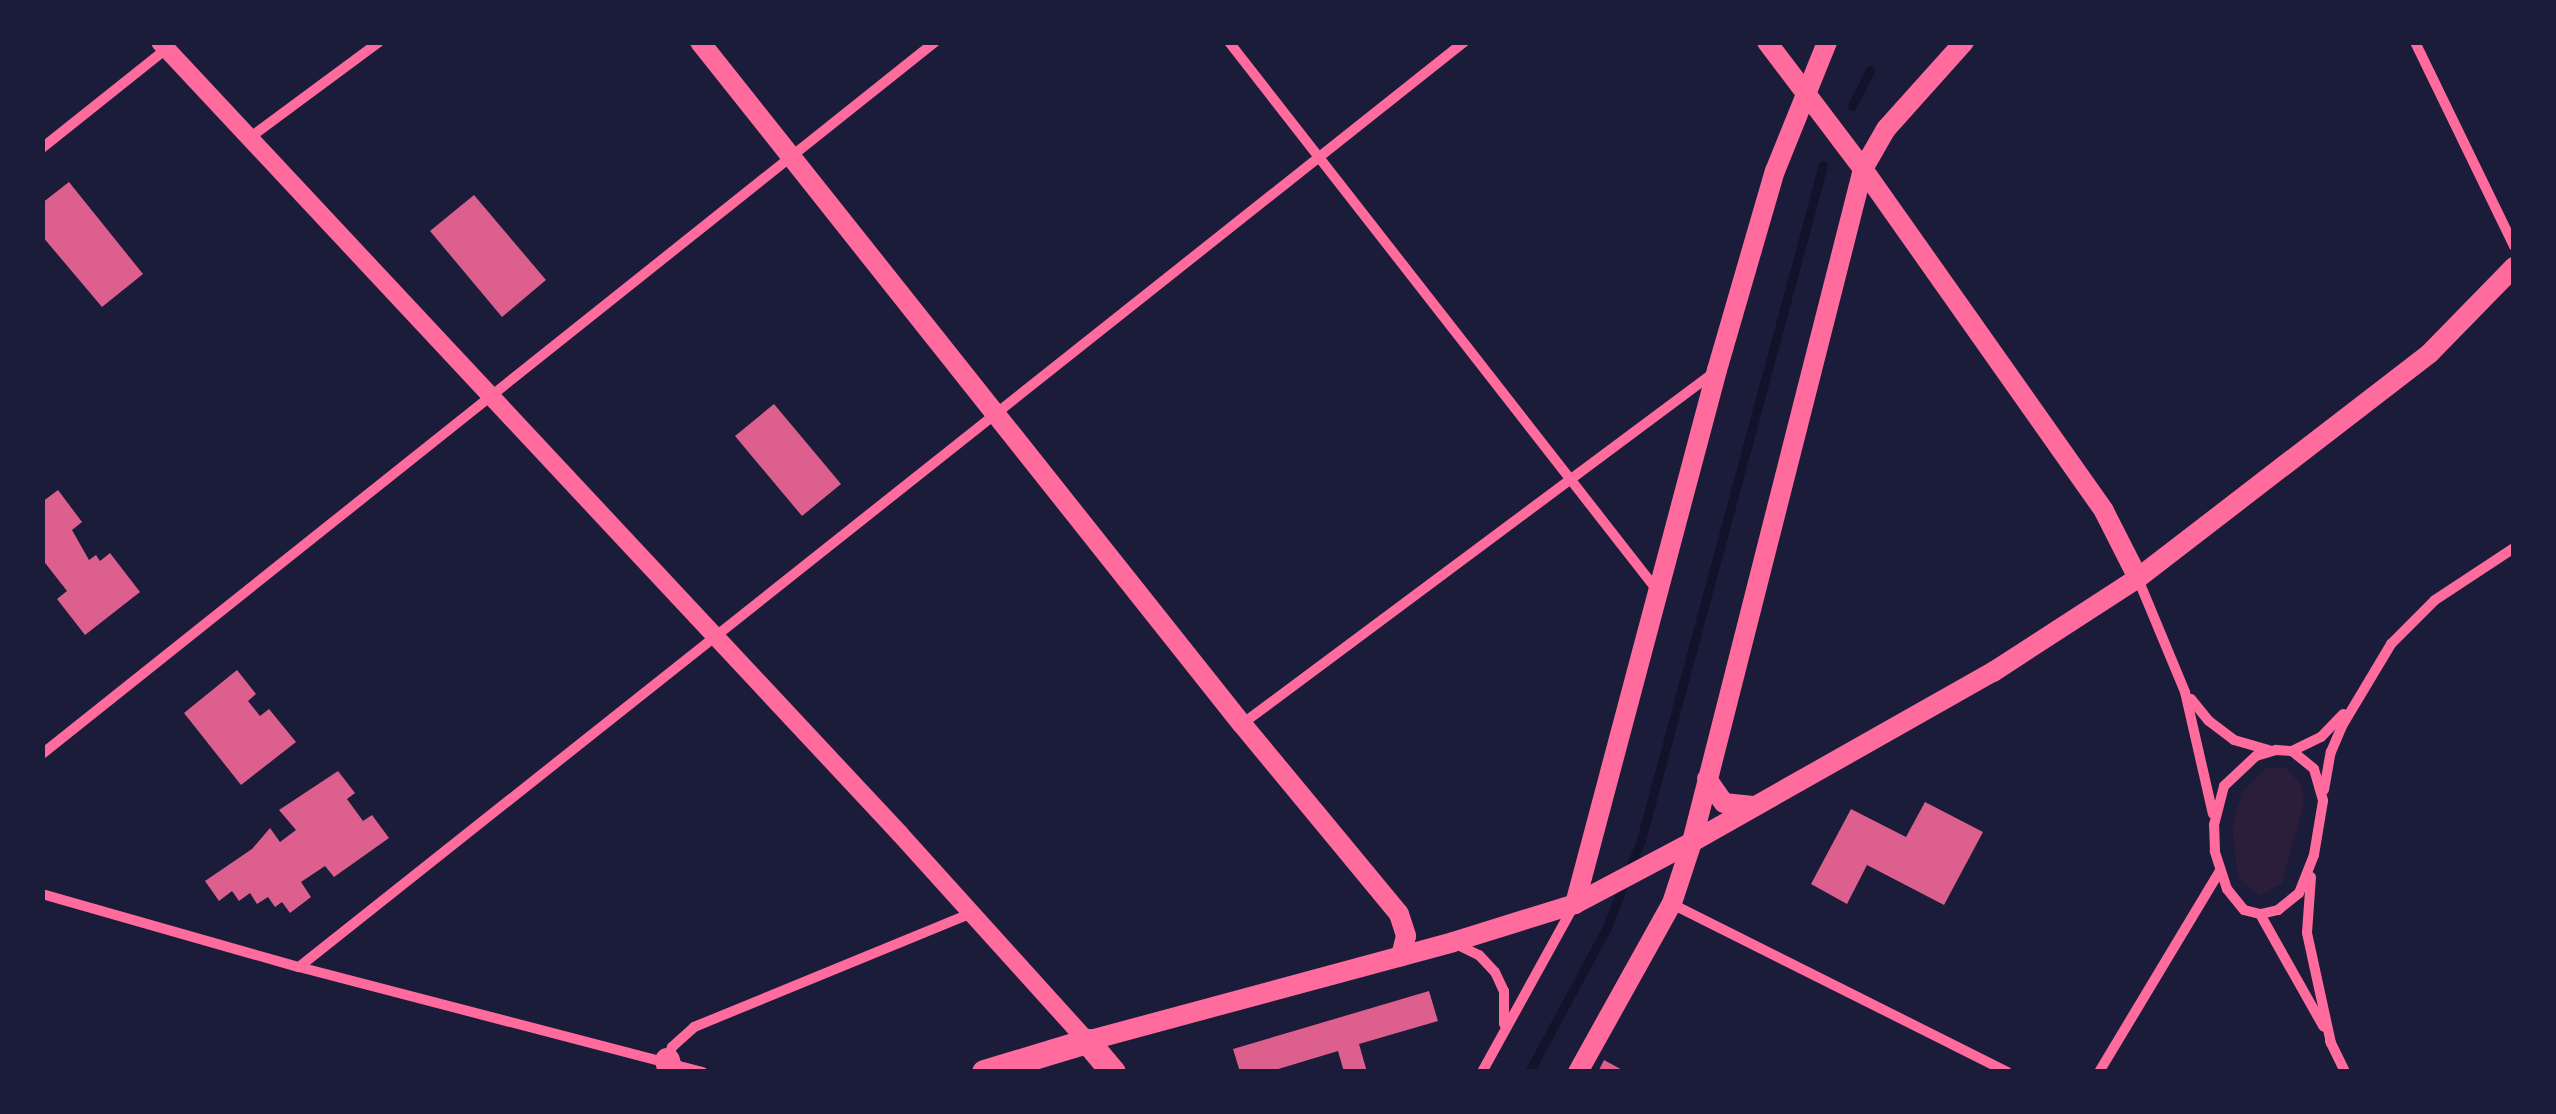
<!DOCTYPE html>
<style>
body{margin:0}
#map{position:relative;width:2556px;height:1114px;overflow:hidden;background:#1b1b3a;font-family:Montserrat,sans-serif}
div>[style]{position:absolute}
.green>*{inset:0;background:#2a1e3b}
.stream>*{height:9px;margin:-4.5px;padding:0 4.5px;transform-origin:4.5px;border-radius:4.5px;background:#12122b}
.building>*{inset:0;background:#dd5f8e}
.minor>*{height:10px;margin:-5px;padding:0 5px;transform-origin:5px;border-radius:5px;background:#ff6b9d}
.tertiary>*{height:18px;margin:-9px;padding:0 9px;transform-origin:9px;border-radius:9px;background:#ff6b9d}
.secondary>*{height:20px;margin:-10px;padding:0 10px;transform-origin:10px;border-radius:10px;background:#ff6b9d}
.primary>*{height:25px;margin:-12.5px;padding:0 12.5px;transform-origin:12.5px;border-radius:12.5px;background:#ff6b9d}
span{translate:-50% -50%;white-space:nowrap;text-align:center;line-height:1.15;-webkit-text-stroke:10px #1b1b3a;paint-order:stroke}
.frame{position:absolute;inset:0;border:45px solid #1b1b3a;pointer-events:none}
</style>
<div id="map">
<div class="green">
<div style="clip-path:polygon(2266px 768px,2287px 768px,2302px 787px,2304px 803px,2282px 883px,2259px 896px,2238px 878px,2232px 825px,2243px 791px)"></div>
</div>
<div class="stream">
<div style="left:1852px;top:106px;width:40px;rotate:-63.4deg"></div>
<div style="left:1529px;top:1072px;width:165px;rotate:-61.7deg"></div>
<div style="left:1607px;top:927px;width:93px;rotate:-68.7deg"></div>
<div style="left:1641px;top:840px;width:699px;rotate:-74.91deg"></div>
</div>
<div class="building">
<div style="clip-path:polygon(69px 182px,143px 274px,102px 307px,42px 236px,42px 203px)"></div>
<div style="clip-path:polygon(474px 195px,546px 280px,502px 317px,430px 231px)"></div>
<div style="clip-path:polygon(774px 404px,841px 484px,802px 516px,735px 436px)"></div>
<div style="clip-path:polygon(58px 490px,82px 522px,72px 530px,89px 560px,96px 555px,100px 561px,110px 553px,140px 592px,85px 635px,57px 599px,67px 591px,42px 559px,42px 502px)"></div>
<div style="clip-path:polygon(237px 670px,256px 694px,248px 701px,260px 716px,269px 709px,296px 742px,241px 785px,184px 713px)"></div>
<div style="clip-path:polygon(338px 771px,355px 793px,347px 799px,363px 821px,372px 815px,389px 838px,334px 877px,325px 866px,301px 882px,311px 897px,290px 913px,282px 902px,275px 907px,268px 897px,257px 904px,250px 893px,239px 901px,232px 891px,219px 901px,205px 881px,252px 849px,270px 828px,280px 842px,296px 830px,279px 810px)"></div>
<div style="clip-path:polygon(1925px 802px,1983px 832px,1944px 905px,1867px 865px,1847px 904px,1811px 884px,1851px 809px,1906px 837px)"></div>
<div style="clip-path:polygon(1429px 991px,1438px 1021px,1359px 1044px,1367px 1072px,1344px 1072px,1338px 1051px,1268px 1072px,1240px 1072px,1233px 1049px)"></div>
<div style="clip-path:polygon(1604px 1060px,1626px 1072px,1598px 1072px)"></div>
</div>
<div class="minor">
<div style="left:1229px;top:42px;width:694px;rotate:52.02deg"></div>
<div style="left:2415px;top:42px;width:227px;rotate:64.1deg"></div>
<div style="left:248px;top:139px;width:163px;rotate:-36.5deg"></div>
<div style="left:42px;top:148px;width:159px;rotate:-38.6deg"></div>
<div style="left:2138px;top:579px;width:122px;rotate:67.4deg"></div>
<div style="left:2185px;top:692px;width:125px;rotate:77.1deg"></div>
<div style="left:2191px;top:699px;width:28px;rotate:51deg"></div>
<div style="left:2209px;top:721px;width:31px;rotate:37deg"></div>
<div style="left:2234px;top:740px;width:37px;rotate:16deg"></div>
<div style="left:1242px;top:724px;width:586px;rotate:-36.67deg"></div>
<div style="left:2276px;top:750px;width:16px;rotate:4deg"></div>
<div style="left:2292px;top:751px;width:28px;rotate:39deg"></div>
<div style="left:2314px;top:769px;width:33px;rotate:74deg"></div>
<div style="left:2323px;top:801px;width:55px;rotate:99.5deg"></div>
<div style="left:2314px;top:855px;width:41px;rotate:111.5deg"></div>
<div style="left:2299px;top:893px;width:27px;rotate:141deg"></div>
<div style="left:2278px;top:910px;width:18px;rotate:167deg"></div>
<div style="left:2260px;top:914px;width:16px;rotate:-166deg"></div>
<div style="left:2244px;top:910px;width:27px;rotate:-129deg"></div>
<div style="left:2227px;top:889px;width:40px;rotate:-108deg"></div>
<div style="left:2215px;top:851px;width:26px;rotate:-92deg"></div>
<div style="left:2214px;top:825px;width:40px;rotate:-75.6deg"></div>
<div style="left:2224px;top:786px;width:44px;rotate:-43.2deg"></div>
<div style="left:2256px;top:756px;width:21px;rotate:-17deg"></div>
<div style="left:2292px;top:751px;width:32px;rotate:-26deg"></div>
<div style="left:2321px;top:737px;width:32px;rotate:-46deg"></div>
<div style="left:42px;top:754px;width:1142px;rotate:-38.57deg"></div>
<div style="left:2324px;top:790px;width:39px;rotate:-80deg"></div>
<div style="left:2331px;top:752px;width:28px;rotate:-67deg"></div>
<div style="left:2342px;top:726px;width:96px;rotate:-59.1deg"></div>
<div style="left:2391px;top:644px;width:62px;rotate:-45deg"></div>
<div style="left:2435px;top:600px;width:95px;rotate:-33.4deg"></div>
<div style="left:2311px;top:877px;width:56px;rotate:94.1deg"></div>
<div style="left:2307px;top:933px;width:113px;rotate:77.7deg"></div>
<div style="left:42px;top:894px;width:267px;rotate:15.9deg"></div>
<div style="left:299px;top:967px;width:417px;rotate:14.6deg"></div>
<div style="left:1672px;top:904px;width:375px;rotate:26.6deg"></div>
<div style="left:2260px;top:914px;width:129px;rotate:60.6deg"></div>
<div style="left:1456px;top:944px;width:25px;rotate:26deg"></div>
<div style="left:1479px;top:955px;width:23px;rotate:47deg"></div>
<div style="left:1495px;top:972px;width:21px;rotate:65deg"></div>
<div style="left:1504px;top:991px;width:33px;rotate:90deg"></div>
<div style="left:299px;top:967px;width:1488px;rotate:-38.45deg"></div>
<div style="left:2330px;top:1041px;width:34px;rotate:64deg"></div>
<div style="left:667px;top:1059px;width:13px;rotate:-67deg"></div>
<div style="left:672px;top:1047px;width:30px;rotate:-42deg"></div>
<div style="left:694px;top:1027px;width:300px;rotate:-22.3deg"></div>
<div style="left:1482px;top:1072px;width:191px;rotate:-61.1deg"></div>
<div style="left:2099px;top:1072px;width:235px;rotate:-59deg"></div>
</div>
<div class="tertiary">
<div style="left:160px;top:42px;width:1084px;rotate:46.94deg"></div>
<div style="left:900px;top:834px;width:279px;rotate:47.9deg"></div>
</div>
<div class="secondary">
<div style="left:700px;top:42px;width:871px;rotate:51.53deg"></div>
<div style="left:1242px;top:724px;width:246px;rotate:50.4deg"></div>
<div style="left:1399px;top:914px;width:23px;rotate:72deg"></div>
<div style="left:1406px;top:936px;width:21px;rotate:104deg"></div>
<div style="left:1767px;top:42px;width:159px;rotate:52.9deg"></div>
<div style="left:1863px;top:169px;width:418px;rotate:54.8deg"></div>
<div style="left:2104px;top:511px;width:75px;rotate:63.1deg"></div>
<div style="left:1707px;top:779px;width:29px;rotate:55deg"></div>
<div style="left:1724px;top:803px;width:29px;rotate:6deg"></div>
<div style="left:1575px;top:904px;width:553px;rotate:-75.11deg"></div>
<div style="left:1717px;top:370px;width:207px;rotate:-73.8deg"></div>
<div style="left:1775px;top:171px;width:139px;rotate:-68deg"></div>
<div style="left:1087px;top:1041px;width:379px;rotate:-15.1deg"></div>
<div style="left:1453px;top:942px;width:128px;rotate:-17.3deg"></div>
<div style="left:1575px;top:904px;width:132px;rotate:-27.9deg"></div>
<div style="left:1692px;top:842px;width:346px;rotate:-29.5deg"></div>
<div style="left:1993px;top:672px;width:173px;rotate:-33deg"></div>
<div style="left:2138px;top:578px;width:367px;rotate:-37.6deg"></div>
<div style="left:2429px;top:354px;width:122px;rotate:-45.7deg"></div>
<div style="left:1578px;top:1072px;width:193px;rotate:-60.9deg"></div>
<div style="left:1672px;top:903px;width:64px;rotate:-71.8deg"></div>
<div style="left:1692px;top:842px;width:694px;rotate:-75.74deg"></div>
<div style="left:1863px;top:169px;width:46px;rotate:-60.1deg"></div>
<div style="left:1886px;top:129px;width:117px;rotate:-48.1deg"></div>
</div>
<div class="primary">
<div style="left:667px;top:1060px;width:12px;rotate:76deg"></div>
<div style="left:984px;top:1072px;width:108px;rotate:-16.8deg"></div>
<div style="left:1087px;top:1041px;width:40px;rotate:50deg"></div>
</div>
<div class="frame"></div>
</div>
